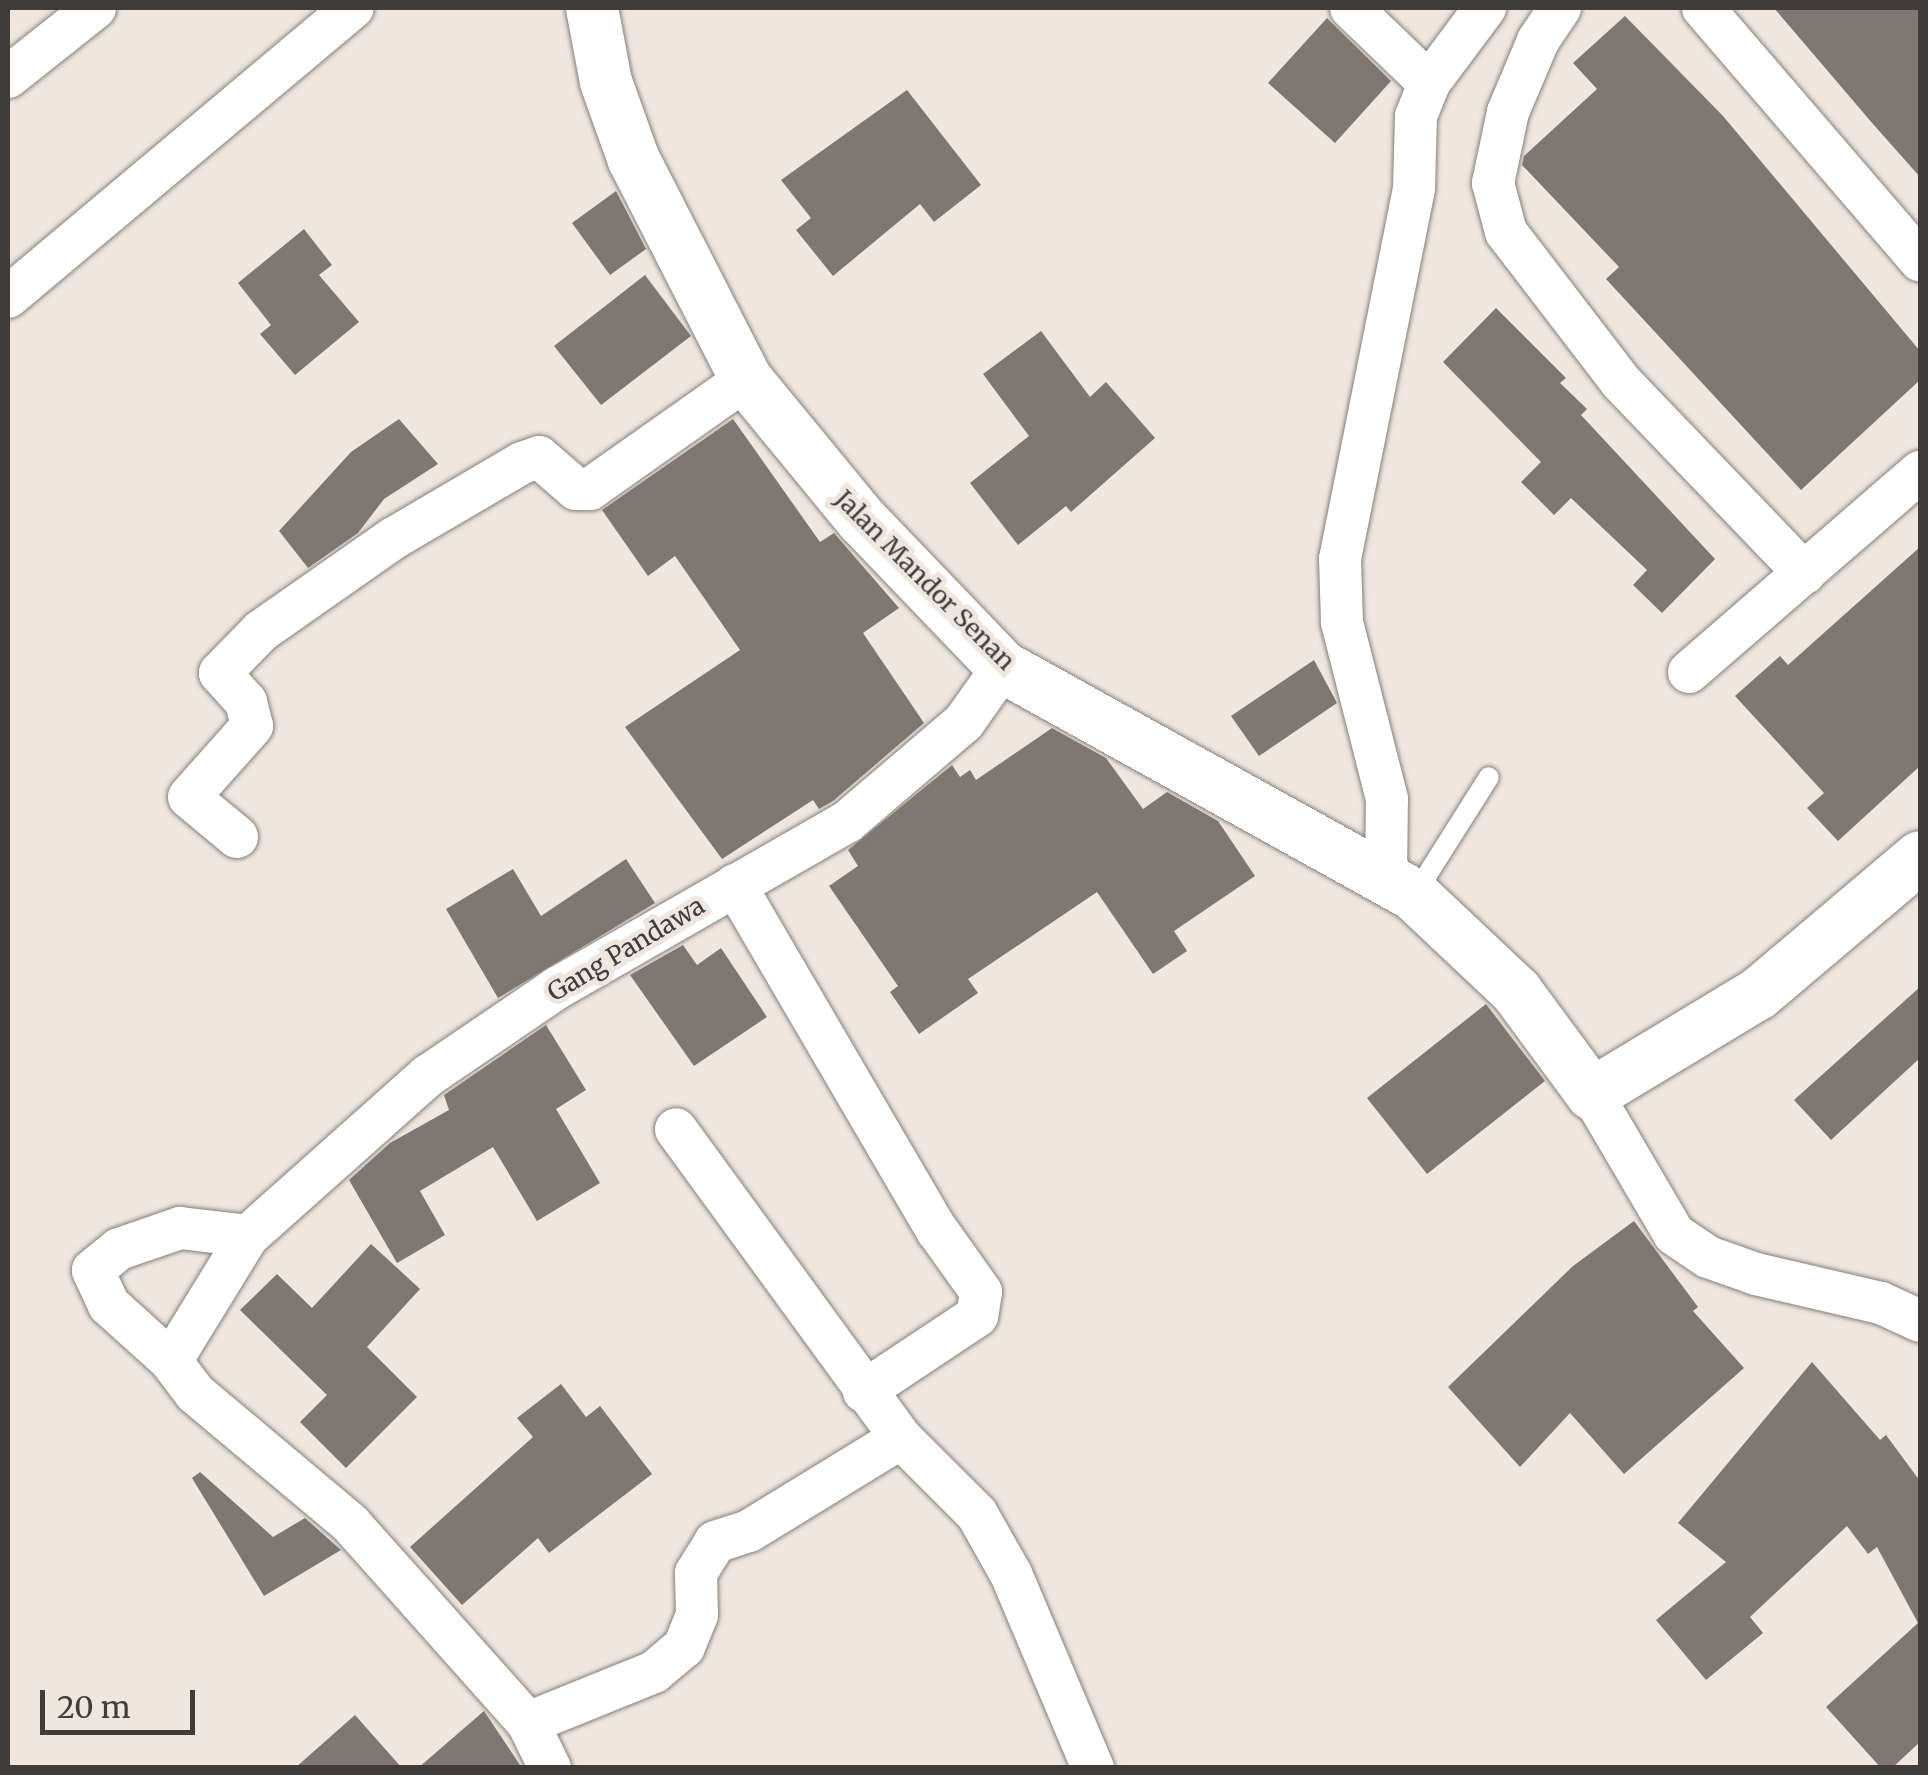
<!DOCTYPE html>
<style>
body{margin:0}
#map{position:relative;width:1928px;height:1775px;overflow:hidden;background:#eee6df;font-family:Merriweather,serif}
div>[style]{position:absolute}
.building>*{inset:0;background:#7f7771}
.roads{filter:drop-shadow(0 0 2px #867f78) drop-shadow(0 0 2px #867f78)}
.service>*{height:20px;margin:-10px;padding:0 10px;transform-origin:10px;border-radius:10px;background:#fff}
.minor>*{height:42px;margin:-21px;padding:0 21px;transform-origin:21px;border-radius:21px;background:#fff}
.tertiary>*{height:52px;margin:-26px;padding:0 26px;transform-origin:26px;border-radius:26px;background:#fff}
span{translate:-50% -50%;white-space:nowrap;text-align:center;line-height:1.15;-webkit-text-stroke:10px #eee6df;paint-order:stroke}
.street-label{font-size:25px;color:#3f3c39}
.frame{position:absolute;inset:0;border:10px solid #3f3c39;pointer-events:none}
.scale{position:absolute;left:40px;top:1690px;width:155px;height:45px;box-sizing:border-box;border:5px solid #3f3c39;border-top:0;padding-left:12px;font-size:30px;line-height:35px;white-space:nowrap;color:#3f3c39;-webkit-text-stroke:8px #eee6df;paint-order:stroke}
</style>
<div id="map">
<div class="building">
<div style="clip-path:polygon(1774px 8px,1920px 8px,1920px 177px,1873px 124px)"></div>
<div style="clip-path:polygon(1625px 16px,1723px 116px,1920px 351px,1920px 380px,1801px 490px,1606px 279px,1619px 267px,1522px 165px,1524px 156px,1597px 89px,1573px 63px)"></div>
<div style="clip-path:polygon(1327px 18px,1391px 81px,1335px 143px,1268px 83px)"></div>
<div style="clip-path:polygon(907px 90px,981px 185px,934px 222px,920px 204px,833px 276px,796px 230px,811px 218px,781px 180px)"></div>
<div style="clip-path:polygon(616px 191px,646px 249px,610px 275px,572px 223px)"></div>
<div style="clip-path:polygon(304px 229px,332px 265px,319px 275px,359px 322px,295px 375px,260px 334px,271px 325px,238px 283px)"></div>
<div style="clip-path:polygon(645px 275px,691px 336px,601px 405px,554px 346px)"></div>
<div style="clip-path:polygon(1496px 308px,1566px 378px,1560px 383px,1587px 409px,1581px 415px,1715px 559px,1662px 613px,1633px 585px,1647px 570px,1571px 498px,1554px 515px,1521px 482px,1541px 462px,1443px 362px)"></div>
<div style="clip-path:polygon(1041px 331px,1090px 397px,1106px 382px,1155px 438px,1071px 512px,1066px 506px,1018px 545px,970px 483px,1029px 436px,983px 374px)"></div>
<div style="clip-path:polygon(399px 419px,438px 464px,384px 499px,358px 533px,308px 568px,279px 531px,351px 452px)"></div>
<div style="clip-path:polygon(733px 419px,820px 542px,834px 533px,899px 608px,863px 633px,924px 723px,833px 801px,819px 809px,813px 800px,722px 859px,625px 727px,740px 650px,675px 556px,648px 576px,602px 510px)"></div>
<div style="clip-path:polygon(1920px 547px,1920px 766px,1838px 841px,1807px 808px,1824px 793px,1735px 696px,1780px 656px,1788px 665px)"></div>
<div style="clip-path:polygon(1314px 660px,1337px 703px,1259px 756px,1231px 716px)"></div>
<div style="clip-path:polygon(1052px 728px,1106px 758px,1143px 809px,1167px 792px,1218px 821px,1255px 876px,1174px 931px,1187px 951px,1153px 974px,1097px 892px,968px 979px,978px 993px,919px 1034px,890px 992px,898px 986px,829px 886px,858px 866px,848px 850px,952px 765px,960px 777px,970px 770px,976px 780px)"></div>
<div style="clip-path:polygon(626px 859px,655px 903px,498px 998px,446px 909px,513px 869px,541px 916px)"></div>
<div style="clip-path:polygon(683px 945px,697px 965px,721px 948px,767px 1017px,694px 1066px,630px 975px)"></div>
<div style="clip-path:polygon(1920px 987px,1920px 1058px,1831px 1140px,1794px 1100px)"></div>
<div style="clip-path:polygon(1486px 1004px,1545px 1081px,1427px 1174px,1367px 1098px)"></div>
<div style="clip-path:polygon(546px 1025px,586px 1090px,556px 1109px,600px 1183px,537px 1221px,493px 1147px,420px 1191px,445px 1235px,397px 1263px,349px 1180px,390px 1143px,449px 1110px,444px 1095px)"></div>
<div style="clip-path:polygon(1634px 1221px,1698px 1307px,1693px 1311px,1744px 1368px,1624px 1474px,1570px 1413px,1520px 1467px,1448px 1387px,1573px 1266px)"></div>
<div style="clip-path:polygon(371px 1244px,420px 1289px,367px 1347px,417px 1397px,346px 1468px,300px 1422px,327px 1395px,240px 1310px,277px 1274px,312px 1308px)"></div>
<div style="clip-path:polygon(1812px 1362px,1880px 1440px,1886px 1435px,1920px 1481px,1920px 1742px,1892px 1768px,1881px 1768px,1826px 1707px,1918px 1623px,1877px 1547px,1868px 1554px,1847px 1526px,1750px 1617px,1763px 1633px,1706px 1680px,1656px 1620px,1726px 1562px,1678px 1523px)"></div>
<div style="clip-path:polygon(561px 1384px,586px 1417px,600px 1406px,652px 1474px,549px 1553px,538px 1538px,462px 1605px,410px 1547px,533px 1437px,517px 1418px)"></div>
<div style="clip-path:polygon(200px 1472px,273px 1537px,305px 1518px,341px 1550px,264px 1596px,192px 1478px)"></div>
<div style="clip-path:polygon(484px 1711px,522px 1768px,418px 1768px)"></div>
<div style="clip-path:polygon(355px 1715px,402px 1768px,295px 1768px)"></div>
</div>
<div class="roads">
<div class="service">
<div style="left:1415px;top:894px;width:138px;rotate:-57.7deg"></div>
</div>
<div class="minor">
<div style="left:1351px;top:8px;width:108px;rotate:43.9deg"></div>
<div style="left:1560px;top:8px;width:40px;rotate:124deg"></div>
<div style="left:1538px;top:41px;width:77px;rotate:112.9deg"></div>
<div style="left:1508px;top:112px;width:73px;rotate:101.9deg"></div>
<div style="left:1493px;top:183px;width:51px;rotate:75.1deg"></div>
<div style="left:1506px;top:232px;width:189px;rotate:52.5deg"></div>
<div style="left:1621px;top:382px;width:265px;rotate:46.2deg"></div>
<div style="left:1703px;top:8px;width:333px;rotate:49.3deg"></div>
<div style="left:8px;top:77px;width:111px;rotate:-38.4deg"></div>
<div style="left:8px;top:297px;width:450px;rotate:-40deg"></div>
<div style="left:1689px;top:672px;width:306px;rotate:-40.9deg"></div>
<div style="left:237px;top:837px;width:62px;rotate:-140.2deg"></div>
<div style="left:189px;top:797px;width:95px;rotate:-48.4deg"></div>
<div style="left:252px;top:726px;width:25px;rotate:-104deg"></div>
<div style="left:246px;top:702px;width:39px;rotate:-132deg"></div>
<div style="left:220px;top:673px;width:59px;rotate:-45.7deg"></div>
<div style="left:261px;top:631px;width:162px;rotate:-35deg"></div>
<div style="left:394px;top:538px;width:148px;rotate:-30.4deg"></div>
<div style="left:522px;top:463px;width:18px;rotate:-19deg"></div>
<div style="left:539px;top:457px;width:49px;rotate:40.9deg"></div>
<div style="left:576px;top:489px;width:14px"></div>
<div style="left:590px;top:489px;width:191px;rotate:-35.2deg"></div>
<div style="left:1386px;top:877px;width:78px;rotate:-89.3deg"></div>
<div style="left:1387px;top:799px;width:183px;rotate:-104.3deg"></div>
<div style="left:1342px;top:622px;width:63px;rotate:-91.8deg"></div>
<div style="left:1340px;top:559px;width:378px;rotate:-78.7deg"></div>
<div style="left:1414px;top:188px;width:72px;rotate:-88.4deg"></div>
<div style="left:1416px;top:116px;width:35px;rotate:-68deg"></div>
<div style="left:1429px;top:83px;width:94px;rotate:-53.3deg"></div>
<div style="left:735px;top:885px;width:400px;rotate:59.7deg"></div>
<div style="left:937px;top:1230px;width:76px;rotate:54.6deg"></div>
<div style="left:981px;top:1292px;width:24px;rotate:99deg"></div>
<div style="left:977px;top:1316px;width:136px;rotate:146.4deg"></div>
<div style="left:1592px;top:1094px;width:162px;rotate:59.6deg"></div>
<div style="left:1674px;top:1234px;width:41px;rotate:34.1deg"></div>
<div style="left:1708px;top:1257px;width:51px;rotate:19.5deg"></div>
<div style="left:1756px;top:1274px;width:128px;rotate:13.1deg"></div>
<div style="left:1881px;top:1303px;width:43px;rotate:24.8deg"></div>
<div style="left:171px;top:1361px;width:84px;rotate:-137.9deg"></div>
<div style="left:109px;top:1305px;width:38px;rotate:-115deg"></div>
<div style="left:93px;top:1270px;width:33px;rotate:-39deg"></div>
<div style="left:119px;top:1249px;width:65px;rotate:-19deg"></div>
<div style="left:180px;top:1228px;width:68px;rotate:6.7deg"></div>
<div style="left:901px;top:1438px;width:107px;rotate:45deg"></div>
<div style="left:977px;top:1514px;width:69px;rotate:60.5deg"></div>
<div style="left:1011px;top:1574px;width:211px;rotate:67.1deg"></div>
<div style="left:528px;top:1723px;width:136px;rotate:-22deg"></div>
<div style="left:654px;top:1672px;width:39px;rotate:-40deg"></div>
<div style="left:684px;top:1647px;width:35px;rotate:-68deg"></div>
<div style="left:697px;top:1615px;width:42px;rotate:-91.4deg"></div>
<div style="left:696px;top:1573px;width:36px;rotate:-58deg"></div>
<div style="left:715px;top:1542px;width:36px;rotate:-18deg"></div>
<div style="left:749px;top:1531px;width:178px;rotate:-31.5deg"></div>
<div style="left:901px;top:1438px;width:382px;rotate:-126.1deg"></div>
<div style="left:550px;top:1768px;width:50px;rotate:-116.1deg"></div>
<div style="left:528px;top:1723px;width:266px;rotate:-131.7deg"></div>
<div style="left:351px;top:1524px;width:204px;rotate:-140deg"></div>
<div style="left:195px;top:1393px;width:40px;rotate:-127deg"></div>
<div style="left:171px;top:1361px;width:147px;rotate:-58.4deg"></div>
<div style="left:248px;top:1236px;width:242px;rotate:-41.7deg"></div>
<div style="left:429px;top:1075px;width:155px;rotate:-34.2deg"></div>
<div style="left:557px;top:988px;width:334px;rotate:-29.8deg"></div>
<div style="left:847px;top:822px;width:154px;rotate:-40.5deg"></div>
<div style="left:964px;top:722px;width:67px;rotate:-54.7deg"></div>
</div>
<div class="tertiary">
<div style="left:592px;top:8px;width:75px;rotate:79.3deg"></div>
<div style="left:606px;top:82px;width:83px;rotate:70.3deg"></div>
<div style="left:634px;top:160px;width:246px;rotate:62.9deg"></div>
<div style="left:746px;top:379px;width:183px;rotate:50.6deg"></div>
<div style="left:862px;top:520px;width:204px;rotate:46.2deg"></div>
<div style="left:1003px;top:667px;width:470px;rotate:29deg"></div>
<div style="left:1414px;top:895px;width:140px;rotate:43.3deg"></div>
<div style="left:1516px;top:991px;width:128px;rotate:53.6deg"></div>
<div style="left:1592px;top:1094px;width:194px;rotate:-31.1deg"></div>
<div style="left:1758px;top:994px;width:212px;rotate:-40.2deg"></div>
</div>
</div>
<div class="street-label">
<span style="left:925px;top:580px;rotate:45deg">Jalan Mandor Senan</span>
<span style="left:626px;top:949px;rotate:-31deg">Gang Pandawa</span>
</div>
<div class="frame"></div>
<div class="scale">20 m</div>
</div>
